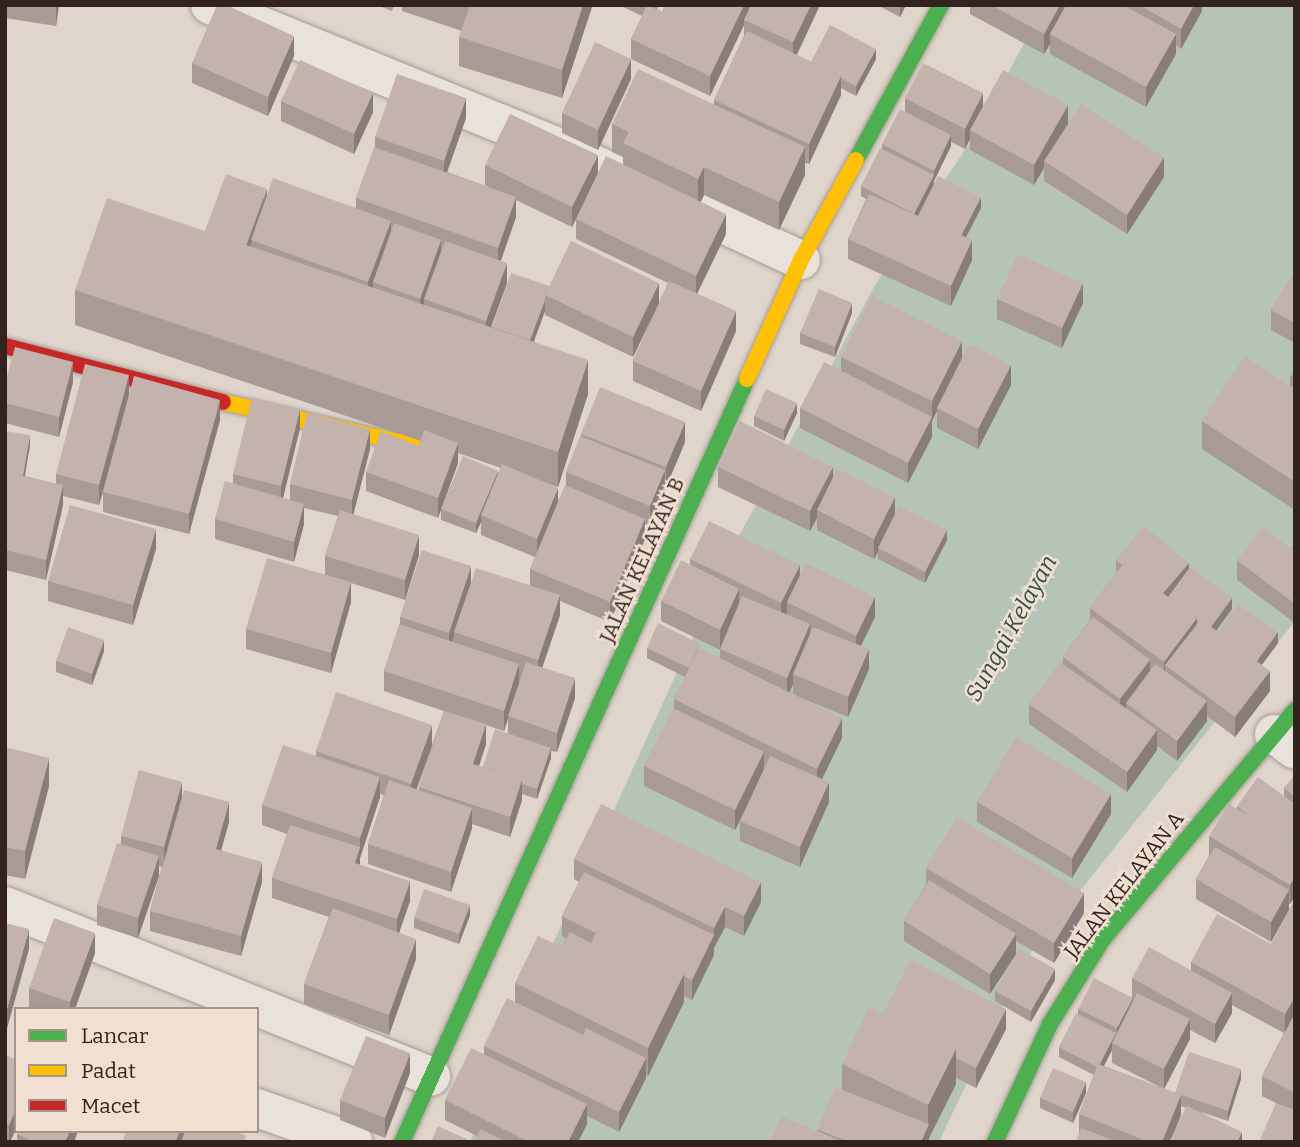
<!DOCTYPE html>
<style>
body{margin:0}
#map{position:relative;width:1300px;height:1147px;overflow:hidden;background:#e0d5ca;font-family:Bitter,serif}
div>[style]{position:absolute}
.water>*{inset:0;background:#b6c4b7}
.roads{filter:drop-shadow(0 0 2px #a59b94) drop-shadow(0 0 2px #a59b94)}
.street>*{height:38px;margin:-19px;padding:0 19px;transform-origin:19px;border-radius:19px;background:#e8e2db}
.fast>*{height:16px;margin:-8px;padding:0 8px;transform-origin:8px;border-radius:8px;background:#4caf50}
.slow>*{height:16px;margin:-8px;padding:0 8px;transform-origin:8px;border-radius:8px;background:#ffc107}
.jam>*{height:16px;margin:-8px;padding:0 8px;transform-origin:8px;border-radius:8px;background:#c62828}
.wall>*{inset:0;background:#a89a94}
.shaded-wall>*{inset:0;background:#887d78}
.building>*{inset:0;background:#c3b3ac}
span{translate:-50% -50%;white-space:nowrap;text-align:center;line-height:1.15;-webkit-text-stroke:5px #f1e0d1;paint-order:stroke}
.street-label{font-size:21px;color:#32231e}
.water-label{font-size:23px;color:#2e5046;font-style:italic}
.frame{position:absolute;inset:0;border:7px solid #32231e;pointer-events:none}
.legend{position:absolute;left:14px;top:1007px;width:245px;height:126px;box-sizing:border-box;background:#f1e0d1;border:2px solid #a59489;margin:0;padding:9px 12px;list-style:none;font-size:21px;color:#32231e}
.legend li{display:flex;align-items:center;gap:14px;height:35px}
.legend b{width:35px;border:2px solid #a59489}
</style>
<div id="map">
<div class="water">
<div style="clip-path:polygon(1044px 5px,1295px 5px,1295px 621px,1025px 960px,939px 1142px,470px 1142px,509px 1040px,740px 534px,875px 285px,980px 127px)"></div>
</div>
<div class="roads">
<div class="street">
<div style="left:210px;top:5px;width:373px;rotate:22.2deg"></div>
<div style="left:555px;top:146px;width:271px;rotate:24.9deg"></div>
<div style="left:1274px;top:734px;width:26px;rotate:37deg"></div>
<div style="left:5px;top:906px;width:459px;rotate:21.8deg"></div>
<div style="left:257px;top:1108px;width:102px;rotate:19.5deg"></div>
</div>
<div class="fast">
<div style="left:856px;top:160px;width:177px;rotate:-61.3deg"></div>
<div style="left:402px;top:1142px;width:837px;rotate:-65.67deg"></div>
<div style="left:995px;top:1142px;width:130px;rotate:-65deg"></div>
<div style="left:1050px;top:1024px;width:100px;rotate:-58.1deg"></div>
<div style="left:1103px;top:939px;width:299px;rotate:-50deg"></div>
</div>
<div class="slow">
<div style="left:747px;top:379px;width:131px;rotate:-65.6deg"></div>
<div style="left:801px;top:260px;width:114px;rotate:-61.2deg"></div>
<div style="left:223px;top:402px;width:212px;rotate:12.8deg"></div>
</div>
<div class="jam">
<div style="left:5px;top:346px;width:225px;rotate:14.4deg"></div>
</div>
</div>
<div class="wall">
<div style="clip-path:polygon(5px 5px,59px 5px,56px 26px,5px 18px)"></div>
<div style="clip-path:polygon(377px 5px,394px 5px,392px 11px)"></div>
<div style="clip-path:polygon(402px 5px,592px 5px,592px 7px,562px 98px,459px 66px,459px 37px,462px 31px,402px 11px)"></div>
<div style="clip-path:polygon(evenodd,619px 5px,659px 5px,657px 9px,662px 12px,665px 5px,820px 5px,797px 55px,811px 62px,876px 59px,856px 96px,841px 88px,841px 95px,809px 164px,805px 163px,805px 175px,779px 230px,704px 195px,701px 202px,726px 234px,697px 293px,736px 331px,701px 411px,633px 381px,633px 361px,655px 311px,633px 357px,545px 315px,545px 311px,534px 341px,588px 394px,558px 487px,548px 484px,558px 501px,566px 486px,566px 472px,581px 436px,581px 434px,685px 442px,666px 487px,665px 487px,665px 490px,650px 526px,645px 524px,645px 539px,610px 622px,560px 601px,560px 615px,542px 668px,575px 698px,557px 752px,551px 751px,551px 758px,537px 799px,522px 794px,522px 800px,510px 837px,472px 824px,472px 828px,451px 892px,368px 864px,368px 844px,384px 795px,380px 794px,380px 797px,360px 858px,360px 865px,410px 901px,399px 932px,416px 959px,389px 1035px,304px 1004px,304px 984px,329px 917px,272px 898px,272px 878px,287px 834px,262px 825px,262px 805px,316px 755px,316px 751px,432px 745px,444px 711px,384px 691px,384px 671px,400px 625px,400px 617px,471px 582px,530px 585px,530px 569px,535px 557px,481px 535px,481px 522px,476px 533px,441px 520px,441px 509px,498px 474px,501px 468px,458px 453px,458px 463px,438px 518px,366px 491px,366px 472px,419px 446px,421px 441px,75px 325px,75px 290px,205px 231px,267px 197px,356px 208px,356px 198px,375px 147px,375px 137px,466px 118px,447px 172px,491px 188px,485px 185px,485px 165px,598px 173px,623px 165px,623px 157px,612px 152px,612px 124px,714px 105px,714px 100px,744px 36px,744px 25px,710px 96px,631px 59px,631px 39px,642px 16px,619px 5px,516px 200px,572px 227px,576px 219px,576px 239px,668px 283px,659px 303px,549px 286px,491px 327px,507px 283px,501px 261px,516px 217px,516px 200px,619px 5px,508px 718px,508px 734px,483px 767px,479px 766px,486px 744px,486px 725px,504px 731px,508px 718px,619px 5px,432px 748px,419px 787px,419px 790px,417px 789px,432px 748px)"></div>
<div style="clip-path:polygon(877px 5px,906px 5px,900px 17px)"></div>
<div style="clip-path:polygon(970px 5px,1202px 5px,1202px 11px,1181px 49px,1176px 45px,1176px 54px,1146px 107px,1050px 54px,1050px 44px,1044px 54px,970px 14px)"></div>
<div style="clip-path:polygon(294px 56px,268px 116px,192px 83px,192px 63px)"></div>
<div style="clip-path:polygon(631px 79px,598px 150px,562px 133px,562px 113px)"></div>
<div style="clip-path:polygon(905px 98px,983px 106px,1068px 125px,1164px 177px,1127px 234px,1044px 181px,1044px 168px,1034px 185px,970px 150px,970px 139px,965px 149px,951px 142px,951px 146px,934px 181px,934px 185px,981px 208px,966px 238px,972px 260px,951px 306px,848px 259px,848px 239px,866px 199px,861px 196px,861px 186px,882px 149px,882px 144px,905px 111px)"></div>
<div style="clip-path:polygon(281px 101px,373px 112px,354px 154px,281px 121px)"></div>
<div style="clip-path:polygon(1295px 271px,1295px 343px,1271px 330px,1271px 310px)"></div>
<div style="clip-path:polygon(997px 299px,1083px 303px,1062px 348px,997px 319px)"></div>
<div style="clip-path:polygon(852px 313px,835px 357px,800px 344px,800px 333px)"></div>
<div style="clip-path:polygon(841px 357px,962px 358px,1011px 385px,978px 449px,937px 428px,937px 411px,932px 421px,932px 437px,908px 483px,800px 428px,800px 408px,841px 371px)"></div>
<div style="clip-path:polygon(1295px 367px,1295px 510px,1202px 449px,1202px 421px,1290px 386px,1290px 375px)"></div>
<div style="clip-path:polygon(73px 382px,59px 437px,5px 423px,5px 384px)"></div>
<div style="clip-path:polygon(129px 395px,220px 420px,189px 534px,103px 512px,103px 493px,99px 505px,63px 496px,63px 505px,46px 580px,5px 570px,5px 431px,30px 445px,25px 476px,56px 484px,56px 474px)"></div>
<div style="clip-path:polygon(797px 413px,784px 441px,754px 426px,754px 416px)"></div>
<div style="clip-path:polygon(300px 428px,283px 498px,290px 500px,290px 484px,370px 449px,353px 514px,419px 555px,405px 600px,351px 583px,351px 602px,331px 673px,246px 649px,246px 629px,325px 575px,325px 556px,338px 516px,304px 508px,304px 524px,294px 562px,215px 539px,215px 519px,233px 483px,233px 474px)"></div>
<div style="clip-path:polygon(718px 467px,833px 477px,895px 514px,947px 540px,925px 583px,878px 559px,878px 552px,874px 559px,817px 530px,817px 518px,810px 531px,718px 487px)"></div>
<div style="clip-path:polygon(1295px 543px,1295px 623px,1237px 580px,1237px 560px,1291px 548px)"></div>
<div style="clip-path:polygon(156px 549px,133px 625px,48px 601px,48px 581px)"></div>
<div style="clip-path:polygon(evenodd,690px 559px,800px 574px,875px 617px,861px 646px,869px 669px,848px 717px,796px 696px,842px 738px,822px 779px,829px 802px,800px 867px,740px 841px,740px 821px,744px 814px,735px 830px,644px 786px,644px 766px,674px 708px,674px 699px,685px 677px,647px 658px,647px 648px,700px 649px,720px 658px,720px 650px,661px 621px,661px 601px,690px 565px,690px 559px,793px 684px,793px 694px,790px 692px,793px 684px)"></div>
<div style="clip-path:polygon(1116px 560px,1189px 569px,1232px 609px,1216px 631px,1218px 632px,1278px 643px,1262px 665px,1270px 691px,1235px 737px,1207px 716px,1207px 721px,1177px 761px,1157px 746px,1157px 750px,1127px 792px,1029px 724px,1029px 704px,1063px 665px,1063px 657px,1090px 620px,1090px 608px,1117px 572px,1116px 571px)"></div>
<div style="clip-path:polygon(104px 651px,92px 685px,56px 672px,56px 661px)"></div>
<div style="clip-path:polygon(5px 747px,49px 786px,25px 879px,5px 875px)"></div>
<div style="clip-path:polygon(1295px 775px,1295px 897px,1290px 904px,1289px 904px,1289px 910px,1271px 942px,1196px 899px,1196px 879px,1209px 856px,1209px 836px,1237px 808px,1237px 806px,1284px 796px,1284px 788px)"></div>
<div style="clip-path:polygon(182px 799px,229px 822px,221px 850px,262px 882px,241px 956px,150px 931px,150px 911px,162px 867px,159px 866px,159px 876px,138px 938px,97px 925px,97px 905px,121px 844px,121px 836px)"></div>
<div style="clip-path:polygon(977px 802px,1111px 814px,1072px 878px,977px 822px)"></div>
<div style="clip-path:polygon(574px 859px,761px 902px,744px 936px,725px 927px,714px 948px,714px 955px,692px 1000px,684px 996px,684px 1002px,648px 1076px,646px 1075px,646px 1078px,619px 1132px,587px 1116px,587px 1124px,578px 1142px,475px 1142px,477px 1136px,445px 1120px,445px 1100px,484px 1054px,484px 1046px,515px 1002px,515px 983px,562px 947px,566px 938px,562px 936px,562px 916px,579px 882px,574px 879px)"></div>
<div style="clip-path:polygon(926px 868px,1084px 913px,1054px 963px,1016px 941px,1016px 954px,990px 994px,904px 941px,904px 921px,926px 884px)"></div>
<div style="clip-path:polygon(evenodd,1295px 904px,1295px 1142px,1276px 1103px,1262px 1096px,1262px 1076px,1284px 1033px,1232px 1005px,1232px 1013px,1215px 1043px,1190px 1030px,1190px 1039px,1164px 1089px,1112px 1063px,1112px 1050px,1104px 1066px,1175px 1093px,1241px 1079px,1228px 1121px,1201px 1112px,1242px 1142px,1076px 1142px,1079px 1134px,1079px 1114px,1094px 1075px,1059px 1057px,1059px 1047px,1078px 1014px,1078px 1009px,1132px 997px,1132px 978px,1191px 970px,1191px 962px,1271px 944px,1295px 904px,1181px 1106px,1186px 1108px,1174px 1132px,1181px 1115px,1181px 1106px)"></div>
<div style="clip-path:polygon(470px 915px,459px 944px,414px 928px,414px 918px)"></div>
<div style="clip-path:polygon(95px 953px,75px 1009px,29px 1008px,29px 988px)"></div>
<div style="clip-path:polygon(1055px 980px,1031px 1022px,995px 1001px,995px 991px)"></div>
<div style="clip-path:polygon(883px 1014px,1006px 1029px,976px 1088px,956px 1078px,956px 1084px,929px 1138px,929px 1142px,770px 1142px,817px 1131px,842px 1089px,842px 1064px)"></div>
<div style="clip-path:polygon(5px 1055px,16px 1060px,16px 1129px,10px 1141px,11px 1142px,5px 1142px)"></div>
<div style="clip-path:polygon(410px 1073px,385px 1138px,340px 1120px,340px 1100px)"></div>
<div style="clip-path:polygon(1086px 1093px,1073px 1123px,1040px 1108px,1040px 1098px)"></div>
<div style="clip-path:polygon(78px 1131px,74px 1142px,17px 1142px,17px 1134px)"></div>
</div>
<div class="shaded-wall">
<div style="clip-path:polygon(56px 5px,59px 5px,56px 26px)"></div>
<div style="clip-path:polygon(583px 5px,592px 5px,592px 7px,562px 98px,562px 70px)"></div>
<div style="clip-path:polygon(744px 5px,752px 5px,744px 20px,744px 25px,710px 96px,710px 76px)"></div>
<div style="clip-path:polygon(811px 5px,820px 5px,793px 62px,793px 42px)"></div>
<div style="clip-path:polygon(900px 5px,906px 5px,900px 17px)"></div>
<div style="clip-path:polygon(1060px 5px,1071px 5px,1050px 34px,1050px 44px,1044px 54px,1044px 34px)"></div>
<div style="clip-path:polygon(1194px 5px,1202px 5px,1202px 11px,1181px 49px,1181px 29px)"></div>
<div style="clip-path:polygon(1176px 34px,1176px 54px,1146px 107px,1146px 87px)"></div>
<div style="clip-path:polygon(294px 36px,294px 56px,268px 116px,268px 97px)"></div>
<div style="clip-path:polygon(876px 49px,876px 59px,856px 96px,856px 86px)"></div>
<div style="clip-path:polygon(631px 59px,631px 79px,598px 150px,598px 130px)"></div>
<div style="clip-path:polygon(841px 76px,841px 95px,809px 164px,809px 144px)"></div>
<div style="clip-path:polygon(373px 93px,373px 112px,354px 154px,354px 134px)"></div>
<div style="clip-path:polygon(983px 93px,983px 113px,970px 130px,970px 139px,965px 149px,965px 129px)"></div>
<div style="clip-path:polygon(466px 98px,466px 118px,444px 181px,444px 161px)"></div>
<div style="clip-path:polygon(1068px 105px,1068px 125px,1044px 161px,1044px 168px,1034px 185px,1034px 165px)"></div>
<div style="clip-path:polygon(951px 135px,951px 146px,934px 181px,934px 185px,914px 224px,914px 214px,934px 175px,934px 171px)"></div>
<div style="clip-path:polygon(805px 147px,805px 175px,779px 230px,779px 202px)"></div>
<div style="clip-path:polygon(598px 155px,598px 175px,572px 227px,572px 207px)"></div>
<div style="clip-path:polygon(1164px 157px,1164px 177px,1127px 234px,1127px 215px)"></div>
<div style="clip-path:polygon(704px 167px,704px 195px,698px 207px,698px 179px)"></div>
<div style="clip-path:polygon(267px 189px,267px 199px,246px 257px,246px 247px)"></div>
<div style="clip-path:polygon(516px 197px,516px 217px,498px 268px,498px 248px)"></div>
<div style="clip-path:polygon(981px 197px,981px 208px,960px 248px,960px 238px)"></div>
<div style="clip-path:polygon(726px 214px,726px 234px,696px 296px,696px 276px)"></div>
<div style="clip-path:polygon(391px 221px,391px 241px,373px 282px,373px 289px,368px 302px,368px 282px)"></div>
<div style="clip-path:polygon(441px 240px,441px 260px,424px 299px,424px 307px,420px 319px,420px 299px)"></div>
<div style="clip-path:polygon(972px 240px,972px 260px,951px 306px,951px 286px)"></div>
<div style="clip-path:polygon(507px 263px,507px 283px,486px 341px,486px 321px)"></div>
<div style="clip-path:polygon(659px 283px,659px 303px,633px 357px,633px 337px)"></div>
<div style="clip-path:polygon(1083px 283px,1083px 303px,1062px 348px,1062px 328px)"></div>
<div style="clip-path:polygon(545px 300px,545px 311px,528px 357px,528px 346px)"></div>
<div style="clip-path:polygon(852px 303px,852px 313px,835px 357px,835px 347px)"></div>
<div style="clip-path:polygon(736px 311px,736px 331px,701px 411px,701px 391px)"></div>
<div style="clip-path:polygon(962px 341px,962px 361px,937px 408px,937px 411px,932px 421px,932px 437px,908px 483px,908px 463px,932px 417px,932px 401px)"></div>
<div style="clip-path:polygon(588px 360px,588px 394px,558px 487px,558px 452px)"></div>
<div style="clip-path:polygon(73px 362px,73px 382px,59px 437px,59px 417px)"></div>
<div style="clip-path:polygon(1011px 365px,1011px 385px,978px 449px,978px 429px)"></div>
<div style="clip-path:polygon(129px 375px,129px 395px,99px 505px,99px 485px)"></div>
<div style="clip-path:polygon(220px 400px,220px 420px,189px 534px,189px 514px)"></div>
<div style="clip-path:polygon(797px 403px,797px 413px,784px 441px,784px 430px)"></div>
<div style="clip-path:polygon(300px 409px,300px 428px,281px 506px,281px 486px)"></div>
<div style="clip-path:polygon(685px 422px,685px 442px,666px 487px,666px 467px)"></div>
<div style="clip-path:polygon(370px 429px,370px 449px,352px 520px,352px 500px)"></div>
<div style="clip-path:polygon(30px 435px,30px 445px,22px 491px,22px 481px)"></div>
<div style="clip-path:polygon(458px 443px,458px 463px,438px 518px,438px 498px)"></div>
<div style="clip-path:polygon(833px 467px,833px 487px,817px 510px,817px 518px,810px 531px,810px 511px)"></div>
<div style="clip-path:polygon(665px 470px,665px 490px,650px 526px,650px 506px)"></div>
<div style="clip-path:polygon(498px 471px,498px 481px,481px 515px,481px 522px,476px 533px,476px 523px)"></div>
<div style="clip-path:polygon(63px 485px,63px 505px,46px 580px,46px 560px)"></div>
<div style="clip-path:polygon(558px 488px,558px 508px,537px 559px,537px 539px)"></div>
<div style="clip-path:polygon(895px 497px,895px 517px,878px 548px,878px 552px,874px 559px,874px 539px)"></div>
<div style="clip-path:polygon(304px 504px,304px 524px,294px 562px,294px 542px)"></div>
<div style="clip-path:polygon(645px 519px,645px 539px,610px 622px,610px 602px)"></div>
<div style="clip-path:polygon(156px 529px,156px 549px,133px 625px,133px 605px)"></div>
<div style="clip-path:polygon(947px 530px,947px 540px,925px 583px,925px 572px)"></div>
<div style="clip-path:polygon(419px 535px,419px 555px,405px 600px,405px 580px)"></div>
<div style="clip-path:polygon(1189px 563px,1189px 573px,1160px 607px,1160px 597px)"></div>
<div style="clip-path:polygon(800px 565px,800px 585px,787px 602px,787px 612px,781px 623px,781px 603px)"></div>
<div style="clip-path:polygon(471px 566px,471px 586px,454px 632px,454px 636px,449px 653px,449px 633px)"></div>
<div style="clip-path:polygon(351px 582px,351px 602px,331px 673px,331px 653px)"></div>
<div style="clip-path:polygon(739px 589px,739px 609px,720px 650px,720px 630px)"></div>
<div style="clip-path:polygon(560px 595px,560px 615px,538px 680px,538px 660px)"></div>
<div style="clip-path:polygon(875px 597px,875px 617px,856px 656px,856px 636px)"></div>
<div style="clip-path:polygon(1232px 598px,1232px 609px,1209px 640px,1209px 630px)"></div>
<div style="clip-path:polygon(1197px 618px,1197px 638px,1165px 665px,1164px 682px,1164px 662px)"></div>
<div style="clip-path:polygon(810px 624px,810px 644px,793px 674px,793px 684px,787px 698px,787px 678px)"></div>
<div style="clip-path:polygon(1278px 632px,1278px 643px,1254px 675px,1254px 665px)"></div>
<div style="clip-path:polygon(104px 640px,104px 651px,92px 685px,92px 674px)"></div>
<div style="clip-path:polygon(869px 649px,869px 669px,848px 717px,848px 697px)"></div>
<div style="clip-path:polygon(1150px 660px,1150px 680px,1126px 703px,1126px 712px,1120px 719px,1120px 699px)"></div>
<div style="clip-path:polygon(519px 664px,519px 684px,504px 731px,504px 711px)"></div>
<div style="clip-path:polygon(1270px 671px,1270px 691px,1235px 737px,1235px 717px)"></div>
<div style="clip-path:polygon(575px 678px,575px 698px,557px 752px,557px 733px)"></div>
<div style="clip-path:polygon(1207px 701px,1207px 721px,1177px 761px,1177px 741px)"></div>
<div style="clip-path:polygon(842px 718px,842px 738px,817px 789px,817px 769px)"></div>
<div style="clip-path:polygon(486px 724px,486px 744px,473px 784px,473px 764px)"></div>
<div style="clip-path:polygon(432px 725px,432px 745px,411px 804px,411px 784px)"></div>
<div style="clip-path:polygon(1157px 730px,1157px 750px,1127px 792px,1127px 772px)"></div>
<div style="clip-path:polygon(551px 748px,551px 758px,537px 799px,537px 789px)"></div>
<div style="clip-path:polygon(764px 752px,764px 772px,735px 830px,735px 810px)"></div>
<div style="clip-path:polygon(49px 758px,49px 786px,25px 879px,25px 851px)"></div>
<div style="clip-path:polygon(380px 777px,380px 797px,360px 858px,360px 838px)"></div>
<div style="clip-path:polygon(522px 780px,522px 800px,510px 837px,510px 817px)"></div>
<div style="clip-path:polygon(182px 782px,182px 802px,164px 867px,164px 847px)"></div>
<div style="clip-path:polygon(829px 782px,829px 802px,800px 867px,800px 847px)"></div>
<div style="clip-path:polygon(1111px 794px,1111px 814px,1072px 878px,1072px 858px)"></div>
<div style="clip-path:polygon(229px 802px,229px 822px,216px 869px,216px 849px)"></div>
<div style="clip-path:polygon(472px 808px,472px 828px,451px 892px,451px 872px)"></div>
<div style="clip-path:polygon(360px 847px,360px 867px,355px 863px)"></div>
<div style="clip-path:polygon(159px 856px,159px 876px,138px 938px,138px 918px)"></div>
<div style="clip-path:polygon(262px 862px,262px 882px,241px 956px,241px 936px)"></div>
<div style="clip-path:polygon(1295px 877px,1295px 897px,1290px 904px,1290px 885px)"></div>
<div style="clip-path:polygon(410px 881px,410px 901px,397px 939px,397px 919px)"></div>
<div style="clip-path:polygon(761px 882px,761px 902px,744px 936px,744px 916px)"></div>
<div style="clip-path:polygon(1289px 890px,1289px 910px,1271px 942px,1271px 922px)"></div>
<div style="clip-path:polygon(1084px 893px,1084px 913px,1054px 963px,1054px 943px)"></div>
<div style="clip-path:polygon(470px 905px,470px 915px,459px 944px,459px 934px)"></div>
<div style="clip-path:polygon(725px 907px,725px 927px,714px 948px,714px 928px)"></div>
<div style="clip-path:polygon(29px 929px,29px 949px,5px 1036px,5px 1016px)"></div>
<div style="clip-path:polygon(95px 933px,95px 953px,75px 1009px,70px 1009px,70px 1002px)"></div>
<div style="clip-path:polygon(1016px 934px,1016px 954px,990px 994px,990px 974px)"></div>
<div style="clip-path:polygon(714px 935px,714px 955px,692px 1000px,692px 980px)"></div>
<div style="clip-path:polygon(416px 939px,416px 959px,389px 1035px,389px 1015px)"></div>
<div style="clip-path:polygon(1055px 969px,1055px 980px,1031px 1022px,1031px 1011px)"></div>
<div style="clip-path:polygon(684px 974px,684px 1002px,648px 1076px,648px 1048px)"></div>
<div style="clip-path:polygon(1232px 993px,1232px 1013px,1215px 1043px,1215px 1024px)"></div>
<div style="clip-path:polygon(1295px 997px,1295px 1017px,1285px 1034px,1285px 1014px)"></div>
<div style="clip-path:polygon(1133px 998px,1133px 1008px,1117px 1039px,1117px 1028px)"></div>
<div style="clip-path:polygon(1006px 1009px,1006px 1029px,976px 1088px,976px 1068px)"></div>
<div style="clip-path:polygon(1190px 1019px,1190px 1039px,1164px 1089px,1164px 1069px)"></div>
<div style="clip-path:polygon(1116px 1033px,1116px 1043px,1112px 1043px,1112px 1050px,1098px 1077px,1098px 1067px)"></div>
<div style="clip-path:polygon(956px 1049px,956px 1084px,929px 1138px,929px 1142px,921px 1142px,928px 1126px,928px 1105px)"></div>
<div style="clip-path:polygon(410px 1053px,410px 1073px,385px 1138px,385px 1118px)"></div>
<div style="clip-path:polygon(646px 1058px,646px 1078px,619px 1132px,619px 1112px)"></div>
<div style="clip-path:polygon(1241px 1069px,1241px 1079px,1228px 1121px,1228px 1111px)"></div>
<div style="clip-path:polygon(1086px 1082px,1086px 1093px,1073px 1123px,1073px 1112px)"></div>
<div style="clip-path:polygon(1181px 1095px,1181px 1115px,1170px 1142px,1162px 1142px)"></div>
<div style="clip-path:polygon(587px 1104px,587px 1124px,578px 1142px,568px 1142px)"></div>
<div style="clip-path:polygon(16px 1109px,16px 1129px,10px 1142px,9px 1142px,9px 1125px)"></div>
<div style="clip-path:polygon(70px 1131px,78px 1131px,74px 1142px,65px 1142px)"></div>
<div style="clip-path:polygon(180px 1131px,188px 1131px,184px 1142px,175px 1142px)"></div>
<div style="clip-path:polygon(1242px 1132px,1242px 1142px,1237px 1142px)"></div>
</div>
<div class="building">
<div style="clip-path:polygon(217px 5px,226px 5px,294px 36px,268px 97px,192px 63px)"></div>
<div style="clip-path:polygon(470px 5px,583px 5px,562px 70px,459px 37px)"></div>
<div style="clip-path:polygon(647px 5px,662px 12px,665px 5px,744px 5px,710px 76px,631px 39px)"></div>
<div style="clip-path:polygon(751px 5px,811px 5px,793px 42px,744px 20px)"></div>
<div style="clip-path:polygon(991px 5px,1060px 5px,1044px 34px)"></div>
<div style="clip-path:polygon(1066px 5px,1123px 5px,1176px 34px,1146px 87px,1050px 34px)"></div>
<div style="clip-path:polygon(1139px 5px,1194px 5px,1181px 29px)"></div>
<div style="clip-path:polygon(830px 25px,876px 49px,856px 86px,841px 78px,841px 76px,811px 62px)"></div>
<div style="clip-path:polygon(747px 31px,841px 76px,809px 144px,714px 100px)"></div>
<div style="clip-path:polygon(595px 42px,631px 59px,598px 130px,562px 113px)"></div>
<div style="clip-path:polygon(300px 60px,373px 93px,354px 134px,281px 101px)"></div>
<div style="clip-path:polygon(923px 63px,983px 93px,965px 129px,905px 98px)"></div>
<div style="clip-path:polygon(638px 69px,805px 147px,779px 202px,704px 167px,698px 179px,623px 143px,629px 132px,612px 124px)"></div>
<div style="clip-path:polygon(1003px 70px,1068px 105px,1034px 165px,970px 130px)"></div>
<div style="clip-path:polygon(397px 74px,466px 98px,444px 161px,375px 137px)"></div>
<div style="clip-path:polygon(1081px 104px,1164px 157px,1127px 215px,1044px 161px)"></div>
<div style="clip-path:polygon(900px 109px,951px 135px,934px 171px,882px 144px)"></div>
<div style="clip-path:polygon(510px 114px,598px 155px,572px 207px,485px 165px)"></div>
<div style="clip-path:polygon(374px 147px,516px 197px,498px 248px,356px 198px)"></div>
<div style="clip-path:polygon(880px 148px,934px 175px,914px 214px,861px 186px)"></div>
<div style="clip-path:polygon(606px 156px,726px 214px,696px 276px,576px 219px)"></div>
<div style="clip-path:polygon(226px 174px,267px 189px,246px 245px,205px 231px)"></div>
<div style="clip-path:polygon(938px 176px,981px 197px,961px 236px,918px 216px)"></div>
<div style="clip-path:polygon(273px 178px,391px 221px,368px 282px,251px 240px)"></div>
<div style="clip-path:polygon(869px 194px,972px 240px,951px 286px,848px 239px)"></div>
<div style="clip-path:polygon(107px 198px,588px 360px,558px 452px,75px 290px)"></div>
<div style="clip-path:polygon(394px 223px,441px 240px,420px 299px,373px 282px)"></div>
<div style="clip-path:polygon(445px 241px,507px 263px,486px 321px,424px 299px)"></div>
<div style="clip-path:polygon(571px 241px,659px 283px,633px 337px,545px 295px)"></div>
<div style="clip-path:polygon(1018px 254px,1083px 283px,1062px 328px,997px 299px)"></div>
<div style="clip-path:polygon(1295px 271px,1295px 323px,1271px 310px)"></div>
<div style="clip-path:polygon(511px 273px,549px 286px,545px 295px,545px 300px,530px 340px,492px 327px)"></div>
<div style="clip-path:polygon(669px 281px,736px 311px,701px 391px,633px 361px)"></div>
<div style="clip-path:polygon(819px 289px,852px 303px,835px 347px,800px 333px)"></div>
<div style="clip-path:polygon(872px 296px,962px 341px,932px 401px,841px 357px)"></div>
<div style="clip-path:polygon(969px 344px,1011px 365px,978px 429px,937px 408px)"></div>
<div style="clip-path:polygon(15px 347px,73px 362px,59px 417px,5px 403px,5px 384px)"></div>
<div style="clip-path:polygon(1245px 356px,1295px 389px,1295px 482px,1202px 421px)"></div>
<div style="clip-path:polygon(824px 362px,932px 417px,908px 463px,800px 408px)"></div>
<div style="clip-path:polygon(85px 364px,129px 375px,99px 485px,56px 474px)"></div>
<div style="clip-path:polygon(1295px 367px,1295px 378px,1290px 375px)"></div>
<div style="clip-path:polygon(134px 376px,220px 400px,189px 514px,103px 492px)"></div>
<div style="clip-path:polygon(600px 387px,685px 422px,666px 467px,581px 434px)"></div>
<div style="clip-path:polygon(766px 389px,797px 403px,784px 430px,754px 416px)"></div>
<div style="clip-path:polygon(252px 397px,300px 409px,281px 486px,233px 474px)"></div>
<div style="clip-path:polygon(307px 413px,370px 429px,352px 500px,290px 484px)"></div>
<div style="clip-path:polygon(740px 421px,833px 467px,810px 511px,718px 467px)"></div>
<div style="clip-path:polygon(424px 430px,458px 443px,438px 498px,366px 472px,381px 431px,419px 446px)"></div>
<div style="clip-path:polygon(5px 431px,30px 435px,23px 476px,5px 472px)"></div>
<div style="clip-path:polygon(580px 436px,665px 470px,650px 506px,566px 472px)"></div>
<div style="clip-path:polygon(463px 456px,498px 471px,476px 523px,441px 509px)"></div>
<div style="clip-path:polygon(502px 464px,558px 488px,537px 539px,481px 515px)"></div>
<div style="clip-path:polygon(837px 469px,895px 497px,874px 539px,817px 510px)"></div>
<div style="clip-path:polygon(5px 472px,63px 485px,46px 560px,5px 550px)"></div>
<div style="clip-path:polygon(225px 481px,304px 504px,294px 542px,215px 519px)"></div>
<div style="clip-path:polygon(565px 485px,645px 519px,610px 602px,530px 569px)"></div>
<div style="clip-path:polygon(70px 505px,156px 529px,133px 605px,48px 581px)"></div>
<div style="clip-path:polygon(899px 506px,947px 530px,925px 572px,878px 548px)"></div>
<div style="clip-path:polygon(340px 510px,419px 535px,405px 580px,325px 556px)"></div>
<div style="clip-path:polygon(709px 521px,800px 565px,781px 603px,690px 559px)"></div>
<div style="clip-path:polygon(1144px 526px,1189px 563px,1163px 593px,1123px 564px,1122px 565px,1116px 560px)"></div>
<div style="clip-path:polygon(1263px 527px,1295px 552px,1295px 604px,1237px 560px)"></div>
<div style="clip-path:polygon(1295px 543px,1295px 552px,1291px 548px)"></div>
<div style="clip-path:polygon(422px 550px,471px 566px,449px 633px,400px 617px)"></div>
<div style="clip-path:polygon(267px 558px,351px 582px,331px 653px,246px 629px)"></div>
<div style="clip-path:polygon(681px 560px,739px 589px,720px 630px,661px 601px)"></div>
<div style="clip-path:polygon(806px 563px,875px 597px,856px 636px,787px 602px)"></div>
<div style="clip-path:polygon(1123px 564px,1197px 618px,1164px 662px,1090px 608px)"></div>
<div style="clip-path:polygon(1190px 567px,1232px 598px,1211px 627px,1201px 619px,1199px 622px,1197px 621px,1197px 618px,1168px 597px)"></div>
<div style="clip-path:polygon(476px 568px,560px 595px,538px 660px,454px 632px)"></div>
<div style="clip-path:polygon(742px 596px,810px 624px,787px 678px,720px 649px)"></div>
<div style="clip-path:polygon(1238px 604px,1278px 632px,1257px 661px,1218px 632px)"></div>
<div style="clip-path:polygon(1093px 617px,1150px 660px,1120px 699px,1063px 657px)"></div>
<div style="clip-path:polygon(1201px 619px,1270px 671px,1235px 717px,1165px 665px)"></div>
<div style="clip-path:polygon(658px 623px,700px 644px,689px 668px,647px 648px)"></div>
<div style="clip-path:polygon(399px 624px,519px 664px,504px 711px,384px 671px)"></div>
<div style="clip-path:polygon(68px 627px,104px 640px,92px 674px,56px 661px)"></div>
<div style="clip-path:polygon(813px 627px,869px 649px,848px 697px,793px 674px)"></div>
<div style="clip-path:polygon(699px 648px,842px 718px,817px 769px,674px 699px)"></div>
<div style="clip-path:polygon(526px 662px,575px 678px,557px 733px,508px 716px)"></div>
<div style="clip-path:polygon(1060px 662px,1157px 730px,1127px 772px,1029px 704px)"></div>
<div style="clip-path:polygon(1155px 664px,1207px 701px,1177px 741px,1126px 703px)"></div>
<div style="clip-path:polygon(336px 692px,432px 725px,411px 784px,316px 751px)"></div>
<div style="clip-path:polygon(673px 708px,764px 752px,735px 810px,644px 766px)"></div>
<div style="clip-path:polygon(444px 711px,486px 724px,473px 764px,522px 780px,510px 817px,419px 787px)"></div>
<div style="clip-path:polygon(495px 729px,551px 748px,537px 789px,522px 784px,522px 780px,483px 767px)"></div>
<div style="clip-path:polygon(1016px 737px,1111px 794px,1072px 858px,977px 802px)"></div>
<div style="clip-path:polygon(283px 745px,380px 777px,360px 838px,262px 805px)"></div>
<div style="clip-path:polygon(5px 747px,49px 758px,25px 851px,5px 847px)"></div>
<div style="clip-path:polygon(770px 756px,829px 782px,800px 847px,740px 821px)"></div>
<div style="clip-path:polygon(139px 770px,182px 782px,164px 847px,121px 836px)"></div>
<div style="clip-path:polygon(1295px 775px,1295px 797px,1284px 788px)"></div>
<div style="clip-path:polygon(1258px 777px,1295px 804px,1294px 843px,1249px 816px,1237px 806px)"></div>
<div style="clip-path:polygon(389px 780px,472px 808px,451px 872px,368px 844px)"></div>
<div style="clip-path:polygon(184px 790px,229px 802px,216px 849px,262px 862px,241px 936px,150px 911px)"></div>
<div style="clip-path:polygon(601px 804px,761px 882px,744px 916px,725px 907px,714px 928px,574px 859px)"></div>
<div style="clip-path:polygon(1229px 804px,1295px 843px,1295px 877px,1290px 885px,1209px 836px)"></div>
<div style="clip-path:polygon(957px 817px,1084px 893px,1054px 943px,926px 868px)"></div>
<div style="clip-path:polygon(290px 825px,360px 847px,355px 863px,410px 881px,397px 919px,272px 878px)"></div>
<div style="clip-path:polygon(117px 843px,159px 856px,138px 918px,97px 905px)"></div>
<div style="clip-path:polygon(1215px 847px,1289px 890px,1271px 922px,1196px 879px)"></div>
<div style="clip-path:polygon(584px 872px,714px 935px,692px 980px,684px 976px,684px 974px,597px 931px,596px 933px,562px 916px)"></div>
<div style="clip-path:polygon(929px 880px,1016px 934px,990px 974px,904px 921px)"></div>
<div style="clip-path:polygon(424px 889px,470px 905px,459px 934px,414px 918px)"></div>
<div style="clip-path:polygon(1293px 903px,1295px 904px,1295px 997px,1285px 1014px,1191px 962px,1217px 914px,1271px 944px)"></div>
<div style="clip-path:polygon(333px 908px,416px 939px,389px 1015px,304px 984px)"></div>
<div style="clip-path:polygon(54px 918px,95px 933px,70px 1002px,29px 988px)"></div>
<div style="clip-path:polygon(5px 923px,29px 929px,5px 1016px)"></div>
<div style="clip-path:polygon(597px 931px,684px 974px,648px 1048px,515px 983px,538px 936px,562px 947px,570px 932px,591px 943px)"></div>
<div style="clip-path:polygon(1149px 947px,1232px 993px,1215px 1024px,1132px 978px)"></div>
<div style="clip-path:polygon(1020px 949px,1055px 969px,1031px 1011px,995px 991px)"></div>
<div style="clip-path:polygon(910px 960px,1006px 1009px,976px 1068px,956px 1058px,956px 1049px,883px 1014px)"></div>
<div style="clip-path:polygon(1094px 978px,1133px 998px,1117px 1028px,1078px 1009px)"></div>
<div style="clip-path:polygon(1137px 993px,1190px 1019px,1164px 1069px,1112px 1043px)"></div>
<div style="clip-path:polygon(507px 998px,583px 1035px,586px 1028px,646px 1058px,619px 1112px,484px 1046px)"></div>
<div style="clip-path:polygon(869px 1007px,956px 1049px,928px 1105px,842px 1064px)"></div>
<div style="clip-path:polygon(1076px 1013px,1116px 1033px,1100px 1064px,1098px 1064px,1097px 1067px,1059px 1047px)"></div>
<div style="clip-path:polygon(1295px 1013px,1295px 1093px,1262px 1076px)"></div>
<div style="clip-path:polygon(366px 1036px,410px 1053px,385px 1118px,340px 1100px)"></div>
<div style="clip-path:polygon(471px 1048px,587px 1104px,568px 1142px,529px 1142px,445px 1100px)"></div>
<div style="clip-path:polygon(1189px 1052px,1241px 1069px,1228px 1111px,1175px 1093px)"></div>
<div style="clip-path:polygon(5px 1055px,16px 1060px,16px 1109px,9px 1125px,5px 1124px)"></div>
<div style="clip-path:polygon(1098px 1064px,1181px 1095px,1162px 1142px,1149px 1142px,1079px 1114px)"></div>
<div style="clip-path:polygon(1053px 1068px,1086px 1082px,1073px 1112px,1040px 1098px)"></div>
<div style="clip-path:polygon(835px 1087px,929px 1124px,921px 1142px,849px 1142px,817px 1129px)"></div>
<div style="clip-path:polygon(1276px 1103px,1295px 1110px,1295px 1142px,1259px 1142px)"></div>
<div style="clip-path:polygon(1187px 1106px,1242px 1132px,1237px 1142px,1169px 1142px)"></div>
<div style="clip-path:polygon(781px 1116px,844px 1142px,770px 1142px)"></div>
<div style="clip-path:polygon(438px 1126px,473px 1142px,431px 1142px)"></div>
<div style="clip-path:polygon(1081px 1128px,1117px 1142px,1076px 1142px)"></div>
<div style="clip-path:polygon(480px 1129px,507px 1142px,475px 1142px)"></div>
<div style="clip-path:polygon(18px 1131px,70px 1131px,65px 1142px,34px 1142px,17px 1134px)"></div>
<div style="clip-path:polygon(126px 1131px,180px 1131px,175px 1142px,122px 1142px)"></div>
<div style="clip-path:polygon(185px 1131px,235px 1131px,246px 1136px,244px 1142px,181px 1142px)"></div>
</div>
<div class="street-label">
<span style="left:642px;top:560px;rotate:-66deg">JALAN KELAYAN B</span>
<span style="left:1124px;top:885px;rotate:-52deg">JALAN KELAYAN A</span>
</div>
<div class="water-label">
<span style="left:1011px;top:628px;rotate:-61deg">Sungai Kelayan</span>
</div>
<div class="frame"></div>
<ul class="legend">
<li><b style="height:9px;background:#4caf50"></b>Lancar</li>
<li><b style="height:9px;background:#ffc107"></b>Padat</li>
<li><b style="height:9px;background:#c62828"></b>Macet</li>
</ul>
</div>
